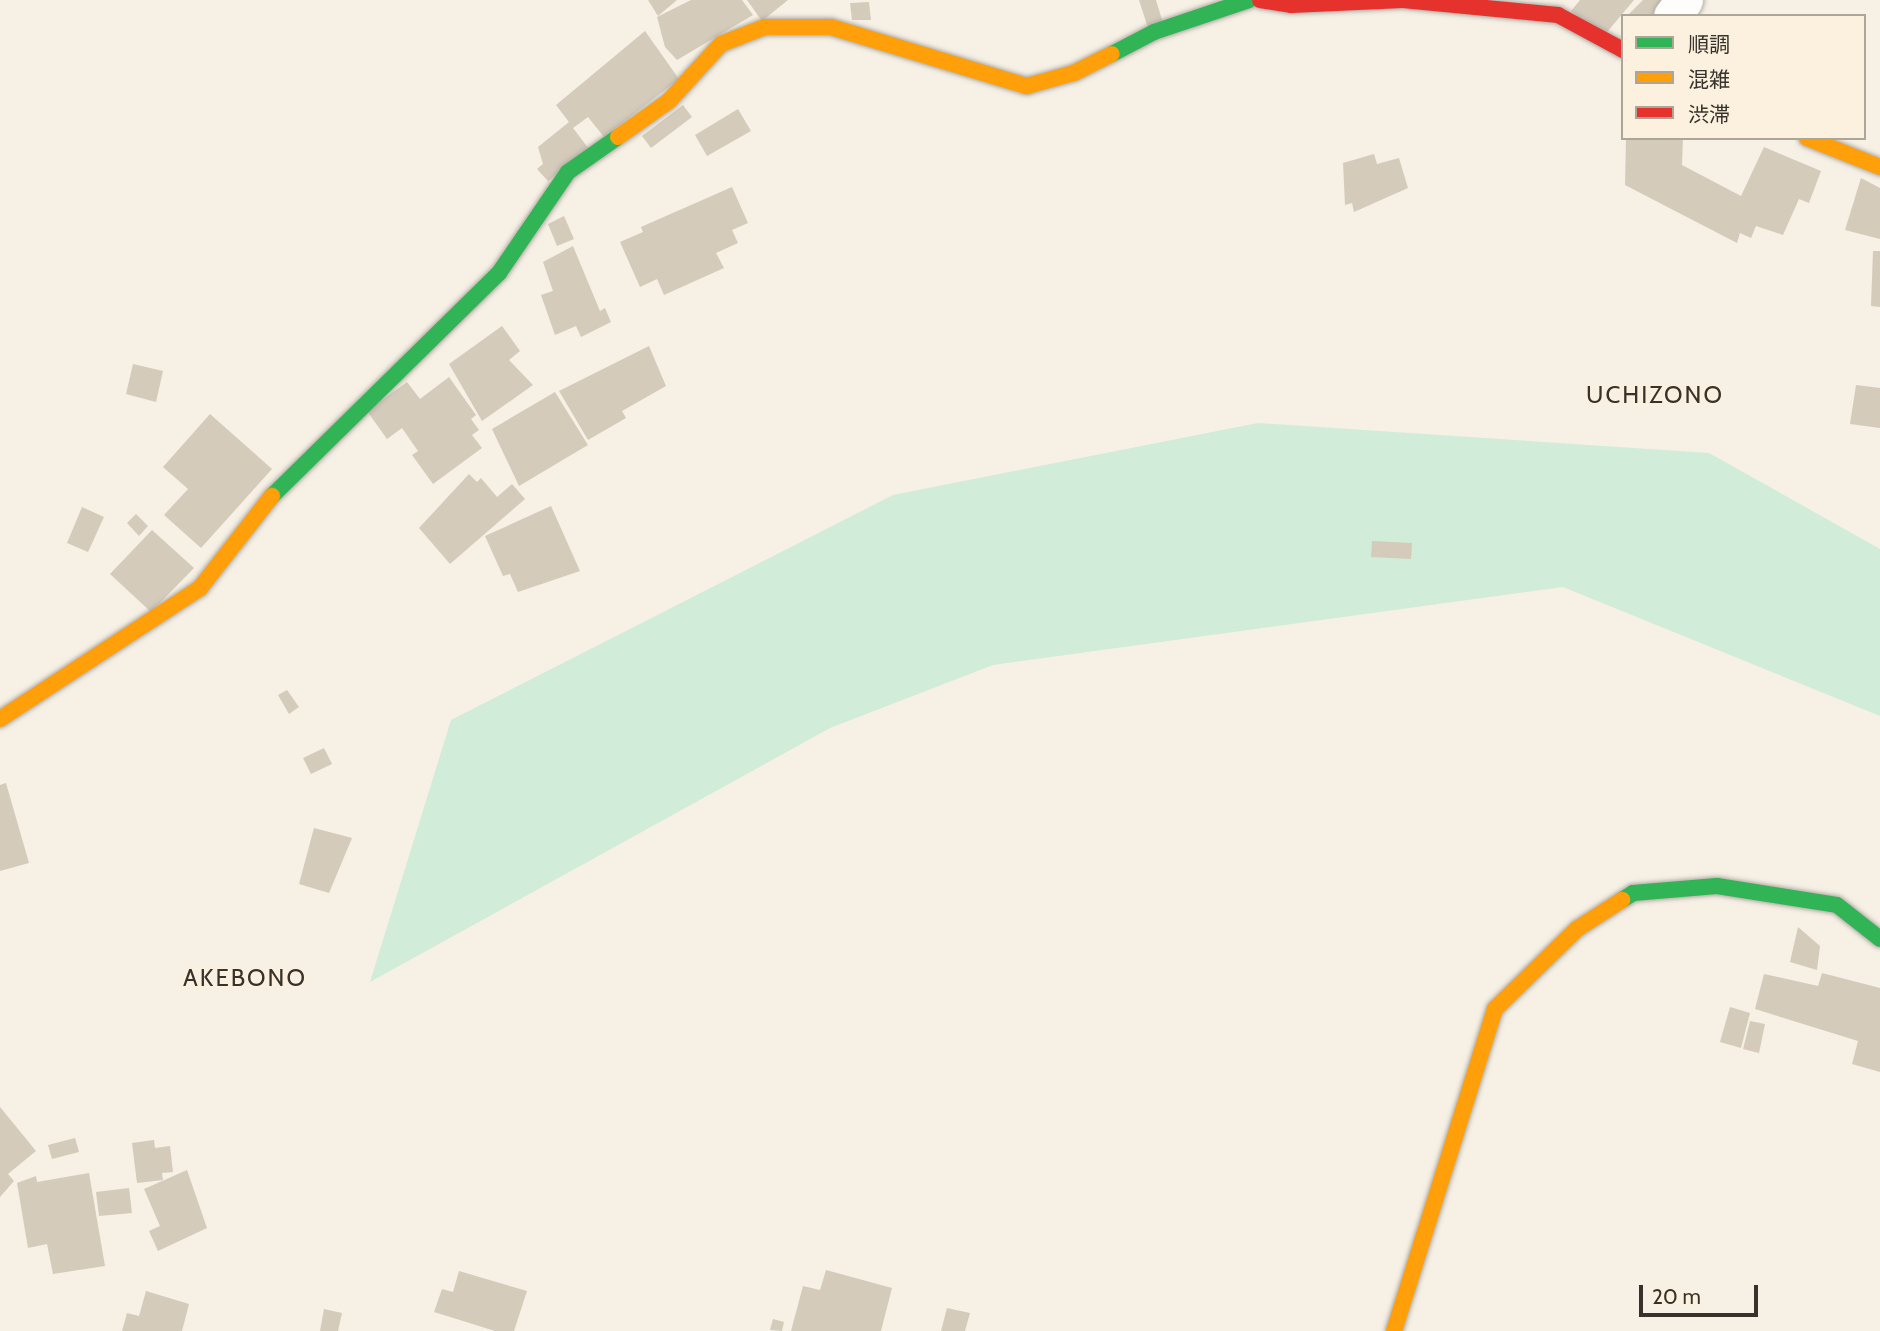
<!DOCTYPE html>
<meta charset="utf-8">
<style>
body{margin:0}
#map{position:relative;width:1880px;height:1331px;overflow:hidden;background:#f6f0e5;font-family:Cabin,"Noto Sans JP",sans-serif}
div>[style]{position:absolute}
.green>*{inset:0;background:#d1ecd8}
.building>*{inset:0;background:#d4cbbb}
.roads{filter:drop-shadow(0 0 2px #b0aba3) drop-shadow(0 0 2px #b0aba3)}
.street>*{height:37px;margin:-18.5px;padding:0 18.5px;transform-origin:18.5px;border-radius:18.5px;background:#fefdfb}
.fast>*{height:16px;margin:-8px;padding:0 8px;transform-origin:8px;border-radius:8px;background:#30b455}
.slow>*{height:16px;margin:-8px;padding:0 8px;transform-origin:8px;border-radius:8px;background:#ff9f0a}
.jam>*{height:16px;margin:-8px;padding:0 8px;transform-origin:8px;border-radius:8px;background:#e5322d}
span{translate:-50% -50%;white-space:nowrap;text-align:center;line-height:1.15;-webkit-text-stroke:5px #fcf1df;paint-order:stroke}
.neighbourhood-label{font-size:24px;color:#37332c;letter-spacing:2px}
.legend{position:absolute;left:1621px;top:14px;width:245px;height:126px;box-sizing:border-box;background:#fcf1df;border:2px solid #ada597;margin:0;padding:9px 12px;list-style:none;font-size:21px;color:#37332c}
.legend li{display:flex;align-items:center;gap:14px;height:35px}
.legend b{width:35px;border:2px solid #ada597}
.scale{position:absolute;left:1639px;top:1285px;width:119px;height:32px;box-sizing:border-box;border:4px solid #37332c;border-top:0;padding-left:9px;font-size:21px;line-height:24px;white-space:nowrap;color:#37332c;-webkit-text-stroke:5px #fcf1df;paint-order:stroke}
</style>
<div id="map">
<div class="green">
<div style="clip-path:polygon(1258px 423px,1709px 453px,1880px 549px,1880px 716px,1563px 587px,993px 665px,830px 728px,370px 982px,451px 720px,893px 495px)"></div>
</div>
<div class="building">
<div style="clip-path:polygon(648px 0,677px 0,658px 16px)"></div>
<div style="clip-path:polygon(691px 0,742px 0,753px 15px,677px 60px,665px 47px,657px 17px)"></div>
<div style="clip-path:polygon(747px 0,788px 0,762px 21px)"></div>
<div style="clip-path:polygon(1139px 0,1156px 0,1163px 23px,1148px 28px)"></div>
<div style="clip-path:polygon(1580px 0,1634px 0,1602px 38px,1571px 11px)"></div>
<div style="clip-path:polygon(1643px 0,1670px 0,1655px 16px,1627px 16px)"></div>
<div style="clip-path:polygon(869px 2px,871px 20px,852px 20px,850px 3px)"></div>
<div style="clip-path:polygon(645px 31px,679px 79px,604px 137px,588px 117px,573px 128px,589px 149px,548px 181px,537px 169px,543px 164px,538px 147px,569px 122px,556px 105px)"></div>
<div style="clip-path:polygon(683px 105px,692px 117px,651px 148px,642px 136px)"></div>
<div style="clip-path:polygon(738px 109px,751px 131px,707px 156px,695px 135px)"></div>
<div style="clip-path:polygon(1626px 138px,1683px 138px,1682px 165px,1741px 196px,1764px 147px,1821px 171px,1809px 203px,1799px 199px,1783px 235px,1756px 226px,1751px 238px,1740px 233px,1737px 243px,1625px 185px)"></div>
<div style="clip-path:polygon(1374px 154px,1377px 164px,1399px 158px,1408px 188px,1354px 212px,1352px 203px,1345px 205px,1343px 163px)"></div>
<div style="clip-path:polygon(1861px 178px,1880px 188px,1880px 239px,1845px 230px)"></div>
<div style="clip-path:polygon(732px 187px,748px 223px,732px 230px,738px 243px,716px 253px,724px 268px,664px 295px,657px 279px,640px 287px,620px 242px,643px 232px,641px 227px)"></div>
<div style="clip-path:polygon(564px 216px,574px 239px,557px 246px,548px 224px)"></div>
<div style="clip-path:polygon(573px 246px,600px 311px,605px 308px,611px 322px,581px 337px,576px 326px,555px 335px,541px 295px,553px 291px,543px 262px)"></div>
<div style="clip-path:polygon(1873px 251px,1880px 251px,1880px 307px,1871px 306px)"></div>
<div style="clip-path:polygon(502px 326px,520px 351px,509px 360px,533px 385px,482px 421px,449px 364px)"></div>
<div style="clip-path:polygon(649px 346px,666px 386px,622px 411px,626px 418px,588px 440px,559px 391px)"></div>
<div style="clip-path:polygon(133px 364px,163px 371px,156px 402px,126px 394px)"></div>
<div style="clip-path:polygon(449px 377px,476px 415px,471px 419px,479px 430px,472px 435px,482px 448px,433px 484px,412px 455px,418px 451px,402px 428px,387px 439px,367px 411px,407px 382px,420px 399px)"></div>
<div style="clip-path:polygon(1856px 385px,1880px 388px,1880px 428px,1850px 424px)"></div>
<div style="clip-path:polygon(555px 392px,588px 445px,519px 486px,492px 429px)"></div>
<div style="clip-path:polygon(210px 414px,272px 469px,201px 548px,164px 515px,188px 489px,163px 467px)"></div>
<div style="clip-path:polygon(469px 474px,477px 482px,481px 478px,497px 497px,512px 484px,525px 499px,450px 564px,419px 528px)"></div>
<div style="clip-path:polygon(551px 506px,580px 571px,518px 592px,510px 574px,503px 576px,485px 536px)"></div>
<div style="clip-path:polygon(82px 507px,104px 517px,88px 552px,67px 543px)"></div>
<div style="clip-path:polygon(136px 514px,148px 526px,139px 536px,127px 523px)"></div>
<div style="clip-path:polygon(152px 530px,194px 568px,151px 612px,110px 574px)"></div>
<div style="clip-path:polygon(1372px 541px,1412px 543px,1411px 559px,1371px 557px)"></div>
<div style="clip-path:polygon(287px 690px,299px 707px,289px 714px,278px 695px)"></div>
<div style="clip-path:polygon(324px 748px,332px 764px,311px 774px,303px 758px)"></div>
<div style="clip-path:polygon(6px 783px,29px 863px,0 871px,0 785px)"></div>
<div style="clip-path:polygon(314px 828px,352px 838px,329px 893px,299px 884px)"></div>
<div style="clip-path:polygon(1798px 927px,1820px 946px,1817px 970px,1790px 962px)"></div>
<div style="clip-path:polygon(1822px 973px,1880px 988px,1880px 1072px,1852px 1064px,1858px 1041px,1755px 1009px,1764px 974px,1818px 986px)"></div>
<div style="clip-path:polygon(1730px 1007px,1750px 1013px,1741px 1048px,1720px 1042px)"></div>
<div style="clip-path:polygon(1750px 1021px,1765px 1024px,1759px 1053px,1743px 1049px)"></div>
<div style="clip-path:polygon(0 1107px,36px 1151px,8px 1174px,14px 1181px,0 1197px)"></div>
<div style="clip-path:polygon(75px 1138px,79px 1152px,52px 1159px,48px 1145px)"></div>
<div style="clip-path:polygon(154px 1140px,155px 1148px,170px 1146px,173px 1172px,162px 1173px,163px 1180px,137px 1183px,132px 1143px)"></div>
<div style="clip-path:polygon(187px 1170px,207px 1228px,158px 1251px,149px 1231px,160px 1226px,144px 1189px)"></div>
<div style="clip-path:polygon(89px 1173px,105px 1266px,53px 1274px,47px 1244px,28px 1248px,17px 1183px,36px 1176px,37px 1182px)"></div>
<div style="clip-path:polygon(129px 1188px,132px 1213px,99px 1216px,96px 1192px)"></div>
<div style="clip-path:polygon(826px 1270px,892px 1288px,881px 1331px,791px 1331px,803px 1286px,820px 1290px)"></div>
<div style="clip-path:polygon(459px 1271px,527px 1291px,514px 1331px,495px 1331px,434px 1312px,442px 1289px,453px 1292px)"></div>
<div style="clip-path:polygon(146px 1291px,189px 1304px,182px 1331px,122px 1331px,127px 1313px,139px 1316px)"></div>
<div style="clip-path:polygon(947px 1308px,970px 1313px,965px 1331px,941px 1331px)"></div>
<div style="clip-path:polygon(324px 1309px,342px 1313px,338px 1331px,320px 1331px)"></div>
<div style="clip-path:polygon(773px 1319px,784px 1322px,782px 1331px,770px 1330px)"></div>
</div>
<div class="roads">
<div class="street">
<div style="left:1672px;top:16px;width:20px;rotate:-53deg"></div>
</div>
<div class="fast">
<div style="left:1112px;top:54px;width:47px;rotate:-27.6deg"></div>
<div style="left:1154px;top:32px;width:100px;rotate:-18.6deg"></div>
<div style="left:272px;top:496px;width:318px;rotate:-44.5deg"></div>
<div style="left:499px;top:273px;width:122px;rotate:-55.7deg"></div>
<div style="left:568px;top:172px;width:61px;rotate:-35deg"></div>
<div style="left:1622px;top:900px;width:13px;rotate:-32deg"></div>
<div style="left:1633px;top:893px;width:84px;rotate:-4.8deg"></div>
<div style="left:1717px;top:886px;width:121px;rotate:9deg"></div>
<div style="left:1837px;top:905px;width:55px;rotate:38.3deg"></div>
</div>
<div class="slow">
<div style="left:618px;top:137px;width:62px;rotate:-35.2deg"></div>
<div style="left:669px;top:101px;width:77px;rotate:-47.6deg"></div>
<div style="left:721px;top:44px;width:47px;rotate:-21.1deg"></div>
<div style="left:765px;top:27px;width:66px"></div>
<div style="left:831px;top:27px;width:205px;rotate:16.8deg"></div>
<div style="left:1027px;top:86px;width:49px;rotate:-15.5deg"></div>
<div style="left:1074px;top:73px;width:42px;rotate:-26.6deg"></div>
<div style="left:1807px;top:138px;width:79px;rotate:21.7deg"></div>
<div style="left:0;top:719px;width:239px;rotate:-33.2deg"></div>
<div style="left:200px;top:588px;width:117px;rotate:-52deg"></div>
<div style="left:1394px;top:1331px;width:337px;rotate:-72.6deg"></div>
<div style="left:1495px;top:1009px;width:115px;rotate:-44.3deg"></div>
<div style="left:1577px;top:929px;width:54px;rotate:-32.8deg"></div>
</div>
<div class="jam">
<div style="left:1260px;top:0;width:31px;rotate:9deg"></div>
<div style="left:1291px;top:5px;width:112px;rotate:-2.6deg"></div>
<div style="left:1403px;top:0;width:156px;rotate:5.5deg"></div>
<div style="left:1558px;top:15px;width:74px;rotate:28.3deg"></div>
</div>
</div>
<div class="neighbourhood-label">
<span style="left:1655px;top:395px">UCHIZONO</span>
<span style="left:245px;top:978px">AKEBONO</span>
</div>
<ul class="legend">
<li><b style="height:9px;background:#30b455"></b>順調</li>
<li><b style="height:9px;background:#ff9f0a"></b>混雑</li>
<li><b style="height:9px;background:#e5322d"></b>渋滞</li>
</ul>
<div class="scale">20 m</div>
</div>
